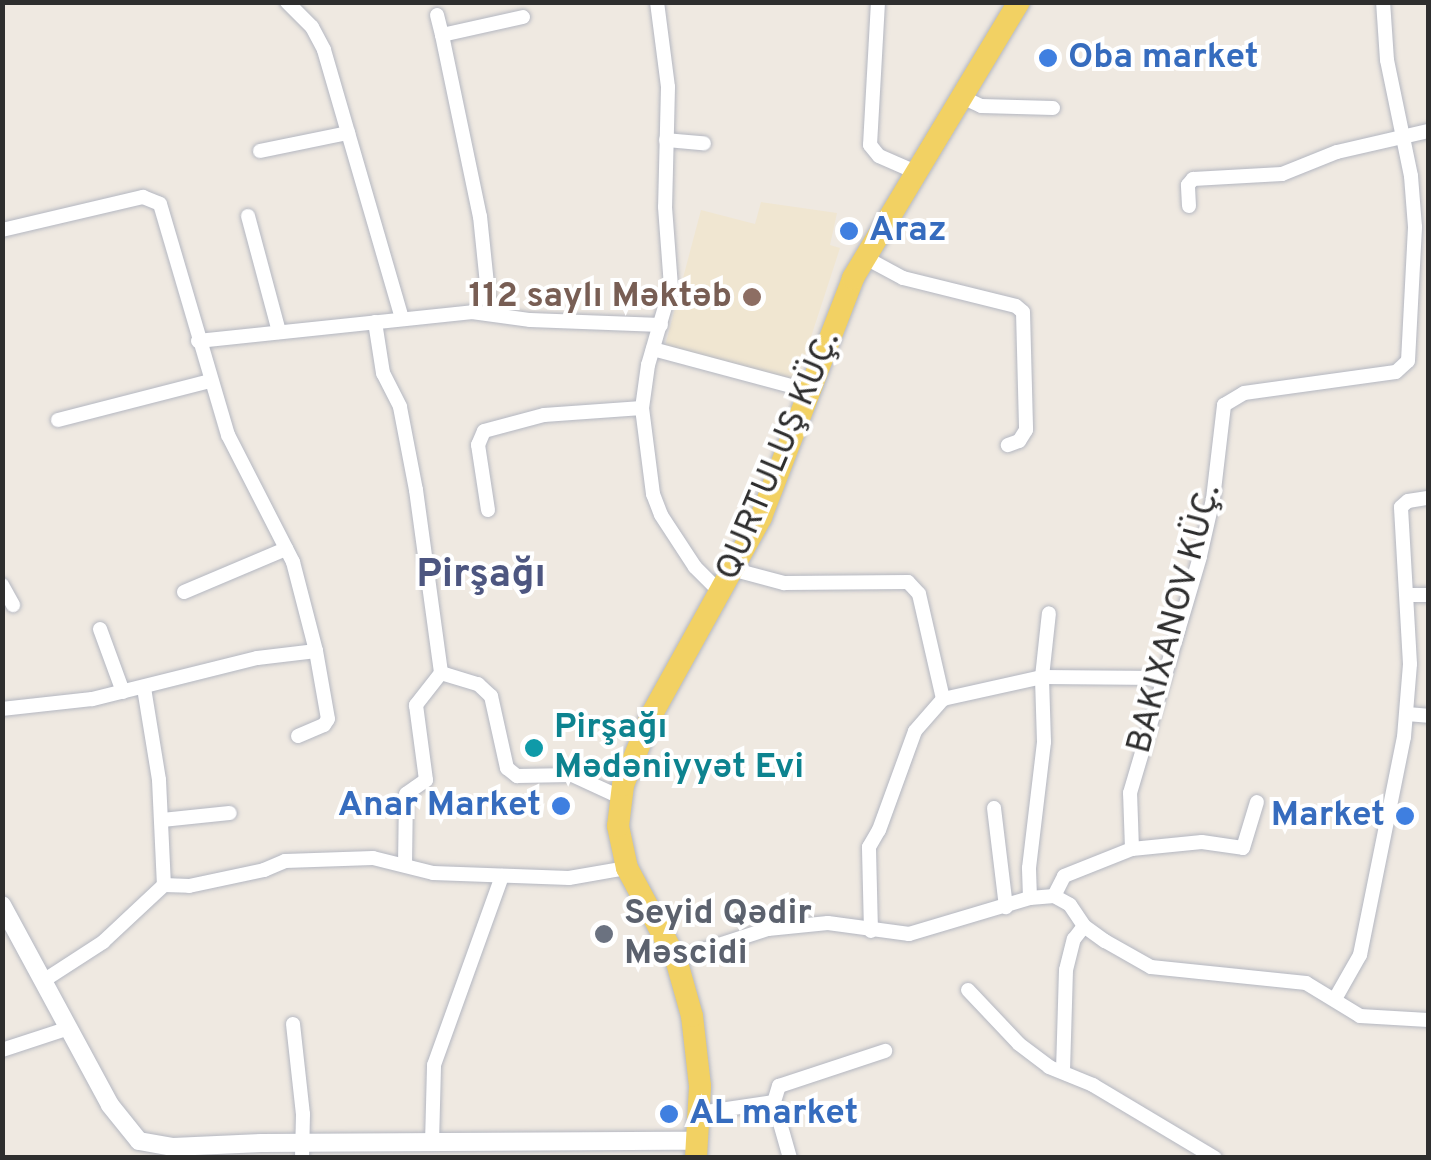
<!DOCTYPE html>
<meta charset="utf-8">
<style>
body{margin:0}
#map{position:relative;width:1431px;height:1160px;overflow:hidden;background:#efe9e1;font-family:Overpass,sans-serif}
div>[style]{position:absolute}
.education>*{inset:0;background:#f0e6d1}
.roads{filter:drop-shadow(0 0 2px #b4b7c1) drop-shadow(0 0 2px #b4b7c1)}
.minor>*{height:14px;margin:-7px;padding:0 7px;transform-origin:7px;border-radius:7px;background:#fff}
.tertiary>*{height:18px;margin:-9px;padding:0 9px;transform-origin:9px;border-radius:9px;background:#fff}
.primary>*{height:22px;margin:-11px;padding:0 11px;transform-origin:11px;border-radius:11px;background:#f2d163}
.dots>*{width:28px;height:28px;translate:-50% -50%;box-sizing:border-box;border:5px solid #fff;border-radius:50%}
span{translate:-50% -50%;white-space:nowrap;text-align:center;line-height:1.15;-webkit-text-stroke:8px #fff;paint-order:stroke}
.shop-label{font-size:35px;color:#366cbe;font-weight:700}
.left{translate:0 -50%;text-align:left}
.right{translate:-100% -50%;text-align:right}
.education-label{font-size:35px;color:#785e54;font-weight:700}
.street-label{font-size:35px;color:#2e2e2e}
.culture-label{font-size:35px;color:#0d838f;font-weight:700}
.worship-label{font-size:35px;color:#5b616d;font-weight:700}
.quarter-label{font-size:40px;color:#4d5680;font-weight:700}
.frame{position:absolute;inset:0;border:5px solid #2e2e2e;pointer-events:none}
</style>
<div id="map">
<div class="education">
<div style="clip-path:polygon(761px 202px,837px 213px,830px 245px,840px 248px,797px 380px,665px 346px,701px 210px,755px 224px)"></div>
</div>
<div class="roads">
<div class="minor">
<div style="left:287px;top:2px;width:35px;rotate:45deg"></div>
<div style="left:312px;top:27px;width:26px;rotate:62deg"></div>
<div style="left:324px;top:50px;width:280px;rotate:73.8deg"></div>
<div style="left:657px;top:2px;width:86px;rotate:82.6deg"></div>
<div style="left:668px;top:87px;width:120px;rotate:91.4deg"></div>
<div style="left:665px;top:207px;width:79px;rotate:85.7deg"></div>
<div style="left:671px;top:286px;width:82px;rotate:106.2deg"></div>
<div style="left:648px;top:365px;width:43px;rotate:97.9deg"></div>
<div style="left:642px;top:408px;width:87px;rotate:82.7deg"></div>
<div style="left:653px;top:494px;width:22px;rotate:69deg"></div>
<div style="left:661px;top:515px;width:62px;rotate:56.8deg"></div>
<div style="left:695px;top:567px;width:38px;rotate:45deg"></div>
<div style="left:878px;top:2px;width:143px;rotate:93.2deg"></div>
<div style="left:870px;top:145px;width:14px;rotate:51deg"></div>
<div style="left:879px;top:156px;width:43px;rotate:23.6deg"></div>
<div style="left:437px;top:15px;width:21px;rotate:76deg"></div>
<div style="left:964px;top:98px;width:19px;rotate:25deg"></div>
<div style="left:981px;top:106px;width:72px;rotate:1.6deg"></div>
<div style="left:666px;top:140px;width:38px;rotate:5deg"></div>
<div style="left:260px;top:151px;width:90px;rotate:-11.6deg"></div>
<div style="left:1189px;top:206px;width:21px;rotate:-93deg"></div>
<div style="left:1188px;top:185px;width:8px;rotate:-50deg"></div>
<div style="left:1193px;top:179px;width:89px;rotate:-3.2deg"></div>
<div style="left:1282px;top:174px;width:59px;rotate:-21.8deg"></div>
<div style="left:1337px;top:152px;width:93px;rotate:-13deg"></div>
<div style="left:248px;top:216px;width:120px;rotate:75deg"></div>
<div style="left:2px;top:230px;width:145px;rotate:-13.2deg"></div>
<div style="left:143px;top:197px;width:18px;rotate:22deg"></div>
<div style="left:160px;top:204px;width:241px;rotate:73.6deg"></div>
<div style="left:228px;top:435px;width:143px;rotate:62.9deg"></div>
<div style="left:293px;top:562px;width:92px;rotate:75.5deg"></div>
<div style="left:316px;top:651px;width:59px;rotate:173.2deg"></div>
<div style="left:257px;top:658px;width:170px;rotate:166deg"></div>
<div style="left:92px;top:699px;width:91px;rotate:173.7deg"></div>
<div style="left:864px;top:257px;width:44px;rotate:28.3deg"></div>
<div style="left:903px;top:278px;width:116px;rotate:13.9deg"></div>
<div style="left:1016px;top:306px;width:9px;rotate:41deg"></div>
<div style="left:1023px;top:312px;width:118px;rotate:88.5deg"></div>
<div style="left:1026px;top:430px;width:13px;rotate:122deg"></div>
<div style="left:1019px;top:441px;width:12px;rotate:160deg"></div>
<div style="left:490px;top:313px;width:97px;rotate:-95.9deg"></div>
<div style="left:480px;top:217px;width:186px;rotate:-101.8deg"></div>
<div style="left:442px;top:35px;width:83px;rotate:-12.5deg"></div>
<div style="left:375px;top:322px;width:52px;rotate:81.1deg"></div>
<div style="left:383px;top:373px;width:38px;rotate:63deg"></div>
<div style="left:400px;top:407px;width:85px;rotate:79.1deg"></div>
<div style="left:416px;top:490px;width:185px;rotate:82.2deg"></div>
<div style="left:441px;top:673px;width:41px;rotate:128deg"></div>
<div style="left:416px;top:705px;width:76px;rotate:82.4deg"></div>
<div style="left:426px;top:780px;width:24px;rotate:145deg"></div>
<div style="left:406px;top:794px;width:69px;rotate:90.8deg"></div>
<div style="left:198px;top:341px;width:276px;rotate:-6deg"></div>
<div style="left:472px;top:312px;width:59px;rotate:7.9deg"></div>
<div style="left:530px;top:320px;width:131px;rotate:2.2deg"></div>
<div style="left:653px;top:349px;width:163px;rotate:15deg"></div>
<div style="left:58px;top:420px;width:157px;rotate:-14.4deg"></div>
<div style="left:488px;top:510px;width:66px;rotate:-98.7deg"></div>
<div style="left:478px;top:445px;width:15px;rotate:-67deg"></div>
<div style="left:484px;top:431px;width:62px;rotate:-14.9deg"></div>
<div style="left:544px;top:415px;width:98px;rotate:-4.1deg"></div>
<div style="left:735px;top:570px;width:51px;rotate:14.9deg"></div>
<div style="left:784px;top:583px;width:124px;rotate:-0.5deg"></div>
<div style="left:908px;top:582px;width:16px;rotate:47deg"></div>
<div style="left:919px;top:594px;width:108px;rotate:77.1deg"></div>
<div style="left:2px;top:585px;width:23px;rotate:61deg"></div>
<div style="left:184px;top:592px;width:111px;rotate:-22.9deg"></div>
<div style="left:1408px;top:595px;width:20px"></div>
<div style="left:100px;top:629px;width:67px;rotate:69.9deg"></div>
<div style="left:441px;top:673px;width:39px;rotate:17deg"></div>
<div style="left:478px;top:684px;width:18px;rotate:43deg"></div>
<div style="left:491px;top:696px;width:74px;rotate:77.5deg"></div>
<div style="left:507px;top:768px;width:13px;rotate:39deg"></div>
<div style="left:517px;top:776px;width:55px;rotate:-1deg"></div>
<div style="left:572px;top:775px;width:53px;rotate:24.6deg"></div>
<div style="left:144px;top:688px;width:93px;rotate:80.7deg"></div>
<div style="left:159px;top:780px;width:105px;rotate:87.3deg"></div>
<div style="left:1407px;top:714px;width:21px;rotate:5deg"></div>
<div style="left:298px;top:736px;width:28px;rotate:-23deg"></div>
<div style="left:324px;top:725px;width:7px;rotate:-56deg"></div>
<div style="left:328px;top:719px;width:69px;rotate:-100deg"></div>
<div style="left:994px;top:808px;width:100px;rotate:83.1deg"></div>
<div style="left:162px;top:820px;width:68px;rotate:-5.9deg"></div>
<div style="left:1132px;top:849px;width:56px;rotate:-92deg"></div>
<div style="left:1130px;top:793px;width:247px;rotate:-73.5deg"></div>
<div style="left:1200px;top:556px;width:58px;rotate:-77.2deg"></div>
<div style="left:1213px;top:499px;width:95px;rotate:-83.3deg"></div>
<div style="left:1224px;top:405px;width:23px;rotate:-31deg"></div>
<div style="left:1244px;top:393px;width:153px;rotate:-7.9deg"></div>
<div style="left:1396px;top:372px;width:16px;rotate:-43deg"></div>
<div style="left:1408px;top:361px;width:134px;rotate:-87deg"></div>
<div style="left:1415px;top:227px;width:51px;rotate:-94.5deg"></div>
<div style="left:1411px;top:176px;width:118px;rotate:-101.7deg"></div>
<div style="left:1387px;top:60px;width:58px;rotate:-93.9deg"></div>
<div style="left:1054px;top:896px;width:22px;rotate:-63deg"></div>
<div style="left:1064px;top:876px;width:73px;rotate:-21.7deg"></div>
<div style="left:1132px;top:849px;width:70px;rotate:-5.7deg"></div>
<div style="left:1202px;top:842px;width:41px;rotate:8.3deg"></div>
<div style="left:1243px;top:848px;width:48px;rotate:-73.1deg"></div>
<div style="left:1030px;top:898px;width:30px;rotate:-92deg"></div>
<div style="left:1029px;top:868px;width:127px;rotate:-83.2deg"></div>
<div style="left:1044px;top:742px;width:65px;rotate:-91.8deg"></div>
<div style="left:1042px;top:677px;width:64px;rotate:-83.8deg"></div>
<div style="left:871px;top:931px;width:84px;rotate:-91.4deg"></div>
<div style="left:869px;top:847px;width:20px;rotate:-60deg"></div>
<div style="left:879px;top:830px;width:105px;rotate:-70deg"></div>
<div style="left:915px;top:731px;width:43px;rotate:-48.8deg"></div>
<div style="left:943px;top:699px;width:101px;rotate:-12.5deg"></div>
<div style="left:1042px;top:677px;width:119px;rotate:0.5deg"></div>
<div style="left:676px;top:959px;width:97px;rotate:-18.1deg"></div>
<div style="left:768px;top:929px;width:60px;rotate:-5.7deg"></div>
<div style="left:828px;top:923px;width:82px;rotate:7.7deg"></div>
<div style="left:909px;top:934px;width:126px;rotate:-16.6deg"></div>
<div style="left:1030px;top:898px;width:24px;rotate:-5deg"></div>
<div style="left:1054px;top:896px;width:18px;rotate:29deg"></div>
<div style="left:1070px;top:905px;width:25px;rotate:56deg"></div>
<div style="left:1084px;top:926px;width:26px;rotate:36deg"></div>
<div style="left:1105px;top:941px;width:53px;rotate:29.5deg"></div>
<div style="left:1151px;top:967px;width:156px;rotate:5.9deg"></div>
<div style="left:1306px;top:983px;width:63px;rotate:31.4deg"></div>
<div style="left:1360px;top:1016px;width:68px;rotate:3.4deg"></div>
<div style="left:43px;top:981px;width:72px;rotate:-33deg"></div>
<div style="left:103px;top:942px;width:83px;rotate:-43.1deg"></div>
<div style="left:164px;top:885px;width:25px;rotate:2deg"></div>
<div style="left:189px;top:886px;width:77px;rotate:-12deg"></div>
<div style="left:264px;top:870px;width:23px;rotate:-23deg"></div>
<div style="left:285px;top:861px;width:88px;rotate:-2deg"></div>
<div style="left:373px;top:858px;width:62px;rotate:14deg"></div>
<div style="left:433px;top:873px;width:136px;rotate:2.1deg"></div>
<div style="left:569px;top:878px;width:59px;rotate:-9.8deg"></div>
<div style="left:968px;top:990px;width:74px;rotate:46.6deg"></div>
<div style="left:1019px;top:1044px;width:38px;rotate:37deg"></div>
<div style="left:1049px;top:1067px;width:48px;rotate:22.2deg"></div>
<div style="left:1093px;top:1085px;width:142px;rotate:30.9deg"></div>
<div style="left:1335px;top:999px;width:51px;rotate:-60.4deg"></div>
<div style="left:1360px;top:955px;width:222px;rotate:-78.6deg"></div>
<div style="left:1404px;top:737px;width:73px;rotate:-85.3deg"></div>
<div style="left:1410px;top:664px;width:157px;rotate:-93.3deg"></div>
<div style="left:1401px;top:507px;width:9px;rotate:-41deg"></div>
<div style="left:1408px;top:501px;width:20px;rotate:-9deg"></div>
<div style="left:293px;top:1024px;width:91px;rotate:83.7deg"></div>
<div style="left:303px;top:1114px;width:44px;rotate:91.3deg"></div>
<div style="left:2px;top:1050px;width:71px;rotate:-18.2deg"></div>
<div style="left:1063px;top:1071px;width:101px;rotate:-88.3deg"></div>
<div style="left:1066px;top:970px;width:32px;rotate:-76deg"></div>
<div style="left:1074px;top:939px;width:16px;rotate:-52deg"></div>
<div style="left:774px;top:1102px;width:58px;rotate:74.1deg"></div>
<div style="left:700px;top:1113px;width:75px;rotate:-8.5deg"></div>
<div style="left:774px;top:1102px;width:17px;rotate:-73deg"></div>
<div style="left:779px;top:1086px;width:112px;rotate:-18.3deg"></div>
<div style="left:432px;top:1143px;width:78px;rotate:-88.5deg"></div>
<div style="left:434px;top:1065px;width:201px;rotate:-70.2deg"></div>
</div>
<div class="tertiary">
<div style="left:2px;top:905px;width:227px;rotate:61.6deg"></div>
<div style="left:110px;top:1105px;width:46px;rotate:51.1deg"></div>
<div style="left:139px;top:1141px;width:35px;rotate:10deg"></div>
<div style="left:173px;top:1147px;width:88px;rotate:-2.6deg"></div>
<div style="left:261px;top:1143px;width:437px;rotate:-0.3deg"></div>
</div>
<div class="primary">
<div style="left:696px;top:1158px;width:72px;rotate:-86.8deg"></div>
<div style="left:700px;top:1086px;width:70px;rotate:-96.5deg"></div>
<div style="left:692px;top:1016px;width:59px;rotate:-105.7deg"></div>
<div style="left:676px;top:959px;width:103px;rotate:-118.3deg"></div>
<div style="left:627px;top:868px;width:43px;rotate:-102.1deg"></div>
<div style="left:618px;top:826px;width:41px;rotate:-83deg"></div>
<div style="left:623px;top:785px;width:77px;rotate:-67.8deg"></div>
<div style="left:652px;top:714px;width:225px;rotate:-61deg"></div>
<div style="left:761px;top:517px;width:256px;rotate:-68.9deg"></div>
<div style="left:853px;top:278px;width:322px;rotate:-59deg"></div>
</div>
</div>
<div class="dots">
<div style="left:1048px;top:58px;background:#3f7fe0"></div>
<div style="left:849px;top:231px;background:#3f7fe0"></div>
<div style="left:752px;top:297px;background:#8d6e63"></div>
<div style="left:534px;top:748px;background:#0f9aa8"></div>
<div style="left:561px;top:806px;background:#3f7fe0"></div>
<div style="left:1405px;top:816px;background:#3f7fe0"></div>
<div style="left:604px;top:934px;background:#6b7280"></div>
<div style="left:669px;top:1114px;background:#3f7fe0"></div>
</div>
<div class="shop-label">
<span class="left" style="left:1068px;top:58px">Oba market</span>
<span class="left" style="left:869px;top:231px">Araz</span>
<span class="right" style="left:541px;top:806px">Anar Market</span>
<span class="right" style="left:1385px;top:816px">Market</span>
<span class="left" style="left:689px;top:1114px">AL market</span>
</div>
<div class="education-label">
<span class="right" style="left:732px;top:297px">112 saylı Məktəb</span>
</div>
<div class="street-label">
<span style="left:779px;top:456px;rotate:-67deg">QURTULUŞ KÜÇ.</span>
<span style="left:1175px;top:619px;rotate:-75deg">BAKIXANOV KÜÇ.</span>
</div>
<div class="culture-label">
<span class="left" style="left:554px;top:748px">Pirşağı<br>Mədəniyyət Evi</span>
</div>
<div class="worship-label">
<span class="left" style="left:624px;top:934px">Seyid Qədir<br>Məscidi</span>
</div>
<div class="quarter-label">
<span style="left:481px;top:576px">Pirşağı</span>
</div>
<div class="frame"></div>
</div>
